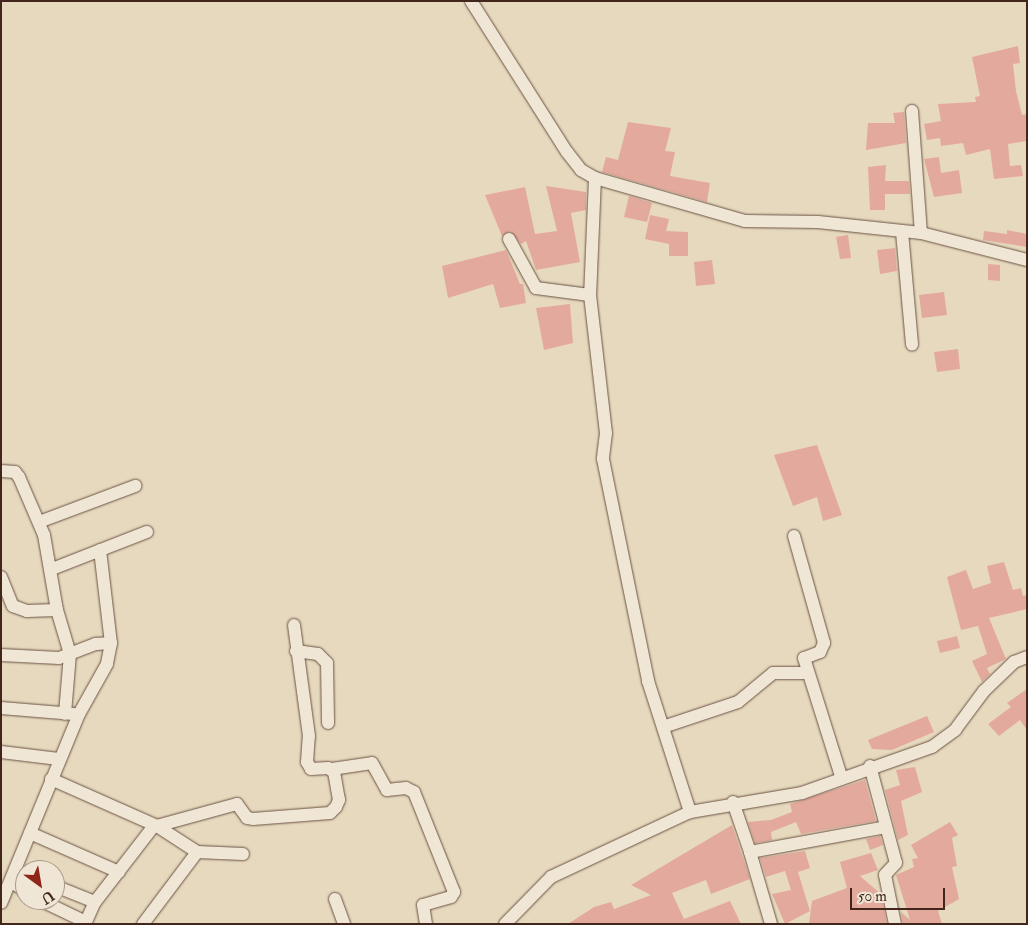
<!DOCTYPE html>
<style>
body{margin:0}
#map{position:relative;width:1028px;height:925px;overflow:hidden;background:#e7d9be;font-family:"IM FELL Double Pica",serif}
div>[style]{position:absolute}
.building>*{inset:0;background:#e4a99d}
.roads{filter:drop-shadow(0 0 1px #6b5344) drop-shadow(0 0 1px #6b5344)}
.minor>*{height:12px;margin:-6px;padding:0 6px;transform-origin:6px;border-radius:6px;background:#efe6d5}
span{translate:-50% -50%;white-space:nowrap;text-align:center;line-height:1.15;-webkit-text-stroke:4.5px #efe6d5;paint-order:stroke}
.frame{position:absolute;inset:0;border:2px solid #42261b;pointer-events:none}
.north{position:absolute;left:15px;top:860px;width:50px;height:50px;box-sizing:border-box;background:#efe6d5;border:1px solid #aa998b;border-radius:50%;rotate:148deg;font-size:14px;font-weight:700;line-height:20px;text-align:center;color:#42261b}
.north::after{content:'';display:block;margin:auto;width:18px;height:22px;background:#8f2418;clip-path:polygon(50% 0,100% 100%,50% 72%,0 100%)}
.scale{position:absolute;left:850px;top:888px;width:95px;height:22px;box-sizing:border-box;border:2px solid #42261b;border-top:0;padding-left:6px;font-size:15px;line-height:18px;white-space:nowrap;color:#42261b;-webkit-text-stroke:4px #efe6d5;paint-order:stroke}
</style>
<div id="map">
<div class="building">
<div style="clip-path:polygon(1018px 46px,1020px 63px,1013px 64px,1016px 91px,1022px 115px,1027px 114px,1027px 141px,1008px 144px,1010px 166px,1021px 165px,1023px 176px,994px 179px,990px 149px,966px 155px,963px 143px,941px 146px,940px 138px,927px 140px,924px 124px,941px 121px,938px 104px,976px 102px,975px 97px,980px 96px,972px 57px)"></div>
<div style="clip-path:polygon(904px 112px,906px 143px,866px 150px,868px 123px,895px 123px,893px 113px)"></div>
<div style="clip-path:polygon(628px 122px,671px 128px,665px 151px,675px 152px,670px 176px,710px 183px,707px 202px,602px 172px,606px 157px,618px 160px)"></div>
<div style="clip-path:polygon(939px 157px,941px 173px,959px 170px,962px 193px,934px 197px,924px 159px)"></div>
<div style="clip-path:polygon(886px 165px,885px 181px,909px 181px,910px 194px,885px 194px,885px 210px,870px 210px,868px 167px)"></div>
<div style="clip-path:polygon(546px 186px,586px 192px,586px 210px,571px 213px,580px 262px,536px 270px,526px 241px,521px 244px,510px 231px,502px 236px,485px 195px,525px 187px,535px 234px,557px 231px)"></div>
<div style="clip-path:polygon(629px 196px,652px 203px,647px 222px,624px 217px)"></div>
<div style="clip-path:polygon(650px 215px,669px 219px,666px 231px,688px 232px,688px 256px,669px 256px,669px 244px,645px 239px)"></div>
<div style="clip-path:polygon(1007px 230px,1027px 234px,1027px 247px,983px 240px,984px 231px,1007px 234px)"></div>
<div style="clip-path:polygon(848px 235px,851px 258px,840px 259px,836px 237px)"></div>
<div style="clip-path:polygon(895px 248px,897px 271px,880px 274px,877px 250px)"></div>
<div style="clip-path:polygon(506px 250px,520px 284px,523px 284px,526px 303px,500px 308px,493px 284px,448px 298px,442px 266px)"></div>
<div style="clip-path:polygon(712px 260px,715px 284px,696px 286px,694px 262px)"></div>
<div style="clip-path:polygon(988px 264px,1000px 265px,1000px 281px,988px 280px)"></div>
<div style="clip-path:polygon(944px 292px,947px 315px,922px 318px,919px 295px)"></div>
<div style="clip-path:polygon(570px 304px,573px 343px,544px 350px,536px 308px)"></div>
<div style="clip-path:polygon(958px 349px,960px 369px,937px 372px,934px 352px)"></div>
<div style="clip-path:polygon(817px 445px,842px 515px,823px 521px,817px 497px,793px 506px,774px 455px)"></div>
<div style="clip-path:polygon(1004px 562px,1013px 590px,1021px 588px,1023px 596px,1027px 595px,1027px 609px,989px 618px,1006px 659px,987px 668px,990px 674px,982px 682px,972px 661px,987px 654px,978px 626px,961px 630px,947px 577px,966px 570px,973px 589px,991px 583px,987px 566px)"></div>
<div style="clip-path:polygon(957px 636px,960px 648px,940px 653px,937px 641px)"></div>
<div style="clip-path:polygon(1027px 689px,1027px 730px,1020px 720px,999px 736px,988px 724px,1011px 707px,1007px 703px)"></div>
<div style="clip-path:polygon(927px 716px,934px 732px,892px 750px,872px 749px,868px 740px)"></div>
<div style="clip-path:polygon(915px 767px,922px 792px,901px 801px,908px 835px,898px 840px,885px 790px,900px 785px,896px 770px)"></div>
<div style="clip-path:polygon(865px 780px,876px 821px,801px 834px,796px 822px,771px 832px,772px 840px,755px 843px,748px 822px,771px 820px,792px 812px,790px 804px)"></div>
<div style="clip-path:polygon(950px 822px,958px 835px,952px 838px,957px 866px,952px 867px,959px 899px,938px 911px,942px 924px,903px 924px,901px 912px,910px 920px,896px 875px,914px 867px,912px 859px,918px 858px,911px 845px)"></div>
<div style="clip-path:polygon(732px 825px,750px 879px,711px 894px,706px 880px,672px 893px,684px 919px,730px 901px,741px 924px,568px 924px,594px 907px,611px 902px,614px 909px,651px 895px,631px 885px)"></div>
<div style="clip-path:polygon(880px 836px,883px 845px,870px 850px,866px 839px)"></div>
<div style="clip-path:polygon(805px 851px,810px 868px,798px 872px,810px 911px,785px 924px,772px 894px,791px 890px,785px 871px,766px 877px,760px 858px)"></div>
<div style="clip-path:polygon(871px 853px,878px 870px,860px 876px,881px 894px,887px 924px,809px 924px,812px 901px,847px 888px,840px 862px)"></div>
</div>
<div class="roads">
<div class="minor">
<div style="left:471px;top:1px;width:179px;rotate:57.6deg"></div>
<div style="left:567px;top:152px;width:23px;rotate:52deg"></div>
<div style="left:581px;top:170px;width:16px;rotate:30deg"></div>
<div style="left:595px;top:178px;width:156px;rotate:16deg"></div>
<div style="left:745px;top:221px;width:73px;rotate:0.8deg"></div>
<div style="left:818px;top:222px;width:104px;rotate:6.1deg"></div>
<div style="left:921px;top:233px;width:109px;rotate:14.3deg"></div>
<div style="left:912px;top:111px;width:122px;rotate:85.8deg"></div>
<div style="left:595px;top:178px;width:117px;rotate:92.4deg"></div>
<div style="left:590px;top:295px;width:139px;rotate:83.4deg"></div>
<div style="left:606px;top:433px;width:26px;rotate:97deg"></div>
<div style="left:603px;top:459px;width:227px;rotate:78.5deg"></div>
<div style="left:648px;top:681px;width:138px;rotate:72.2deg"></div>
<div style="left:902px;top:232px;width:113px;rotate:84.9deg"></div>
<div style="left:509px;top:239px;width:56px;rotate:61.1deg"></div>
<div style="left:536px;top:288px;width:54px;rotate:7.4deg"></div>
<div style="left:1px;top:471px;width:14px;rotate:4deg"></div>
<div style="left:15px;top:472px;width:6px;rotate:51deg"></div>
<div style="left:19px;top:477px;width:63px;rotate:66.7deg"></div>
<div style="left:44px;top:535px;width:76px;rotate:80.2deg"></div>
<div style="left:57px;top:610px;width:46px;rotate:73.5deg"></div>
<div style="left:70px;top:654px;width:60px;rotate:94.8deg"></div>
<div style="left:39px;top:522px;width:103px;rotate:-20.6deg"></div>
<div style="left:794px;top:536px;width:111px;rotate:74.3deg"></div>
<div style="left:824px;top:643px;width:10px;rotate:114deg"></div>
<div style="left:820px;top:652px;width:17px;rotate:159deg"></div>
<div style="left:804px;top:658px;width:124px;rotate:72.6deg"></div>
<div style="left:100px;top:550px;width:94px;rotate:83.3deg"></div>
<div style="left:52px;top:569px;width:102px;rotate:-21.3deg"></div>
<div style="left:1px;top:577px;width:31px;rotate:68deg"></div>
<div style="left:13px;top:606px;width:15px;rotate:20deg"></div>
<div style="left:27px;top:611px;width:30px;rotate:-2deg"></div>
<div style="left:296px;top:651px;width:22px;rotate:8deg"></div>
<div style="left:318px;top:654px;width:13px;rotate:45deg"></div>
<div style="left:327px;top:663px;width:60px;rotate:89deg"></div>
<div style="left:1px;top:655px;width:58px;rotate:3deg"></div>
<div style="left:59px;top:658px;width:40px;rotate:-21deg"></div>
<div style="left:96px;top:644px;width:15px;rotate:-4deg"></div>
<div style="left:111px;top:643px;width:21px;rotate:101deg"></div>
<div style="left:107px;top:664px;width:57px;rotate:119.2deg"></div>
<div style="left:79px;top:714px;width:204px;rotate:112.4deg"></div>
<div style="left:1px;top:708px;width:73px;rotate:4.7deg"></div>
<div style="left:663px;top:727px;width:79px;rotate:-18.4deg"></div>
<div style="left:738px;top:702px;width:45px;rotate:-39.6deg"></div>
<div style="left:773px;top:673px;width:35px"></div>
<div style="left:1px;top:752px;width:58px;rotate:6.9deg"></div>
<div style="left:870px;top:766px;width:100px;rotate:75deg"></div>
<div style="left:896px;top:863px;width:16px;rotate:133deg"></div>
<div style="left:885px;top:875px;width:50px;rotate:78.5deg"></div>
<div style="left:332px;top:769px;width:40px;rotate:-8.5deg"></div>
<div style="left:372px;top:763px;width:31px;rotate:61deg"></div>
<div style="left:387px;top:790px;width:19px;rotate:-6deg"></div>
<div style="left:406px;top:788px;width:9px;rotate:27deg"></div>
<div style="left:414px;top:792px;width:108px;rotate:68.2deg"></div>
<div style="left:454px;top:892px;width:6px;rotate:121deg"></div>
<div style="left:451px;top:897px;width:29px;rotate:164deg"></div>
<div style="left:423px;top:905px;width:19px;rotate:81deg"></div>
<div style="left:51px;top:779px;width:116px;rotate:23.9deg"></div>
<div style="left:157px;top:826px;width:48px;rotate:33deg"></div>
<div style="left:733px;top:802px;width:53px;rotate:71.2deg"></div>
<div style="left:750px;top:852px;width:138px;rotate:-10.4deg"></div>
<div style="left:30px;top:833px;width:97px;rotate:23.7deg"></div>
<div style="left:750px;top:852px;width:75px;rotate:73.7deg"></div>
<div style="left:12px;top:882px;width:16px;rotate:35deg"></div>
<div style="left:55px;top:886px;width:43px;rotate:21.8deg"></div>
<div style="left:335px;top:899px;width:27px;rotate:70deg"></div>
<div style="left:40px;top:900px;width:51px;rotate:25.6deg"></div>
<div style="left:85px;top:924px;width:24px;rotate:-66deg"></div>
<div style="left:95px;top:902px;width:95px;rotate:-52.3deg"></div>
<div style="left:153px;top:827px;width:87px;rotate:-15.3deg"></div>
<div style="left:237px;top:804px;width:17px;rotate:54deg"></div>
<div style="left:247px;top:818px;width:6px;rotate:9deg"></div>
<div style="left:253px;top:819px;width:77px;rotate:-4.5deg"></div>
<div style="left:330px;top:813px;width:8px;rotate:-45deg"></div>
<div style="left:336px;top:807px;width:8px;rotate:-67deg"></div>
<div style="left:339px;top:800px;width:28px;rotate:-100deg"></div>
<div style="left:334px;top:772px;width:7px;rotate:-146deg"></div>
<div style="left:328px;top:768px;width:17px;rotate:177deg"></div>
<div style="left:311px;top:769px;width:8px;rotate:-120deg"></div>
<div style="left:307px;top:762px;width:26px;rotate:-86deg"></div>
<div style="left:309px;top:736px;width:112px;rotate:-97.7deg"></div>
<div style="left:143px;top:924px;width:90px;rotate:-53.1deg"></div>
<div style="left:197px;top:852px;width:46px;rotate:2.5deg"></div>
<div style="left:505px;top:924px;width:66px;rotate:-45.6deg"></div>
<div style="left:551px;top:877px;width:153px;rotate:-25.1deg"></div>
<div style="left:690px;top:812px;width:114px;rotate:-9.6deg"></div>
<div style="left:802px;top:793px;width:138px;rotate:-19.5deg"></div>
<div style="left:932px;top:747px;width:29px;rotate:-36deg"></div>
<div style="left:955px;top:730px;width:49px;rotate:-53.4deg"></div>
<div style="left:984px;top:691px;width:42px;rotate:-44deg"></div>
<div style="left:1014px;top:662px;width:14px;rotate:-21deg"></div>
</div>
</div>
<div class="frame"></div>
<div class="north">U</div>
<div class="scale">50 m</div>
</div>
